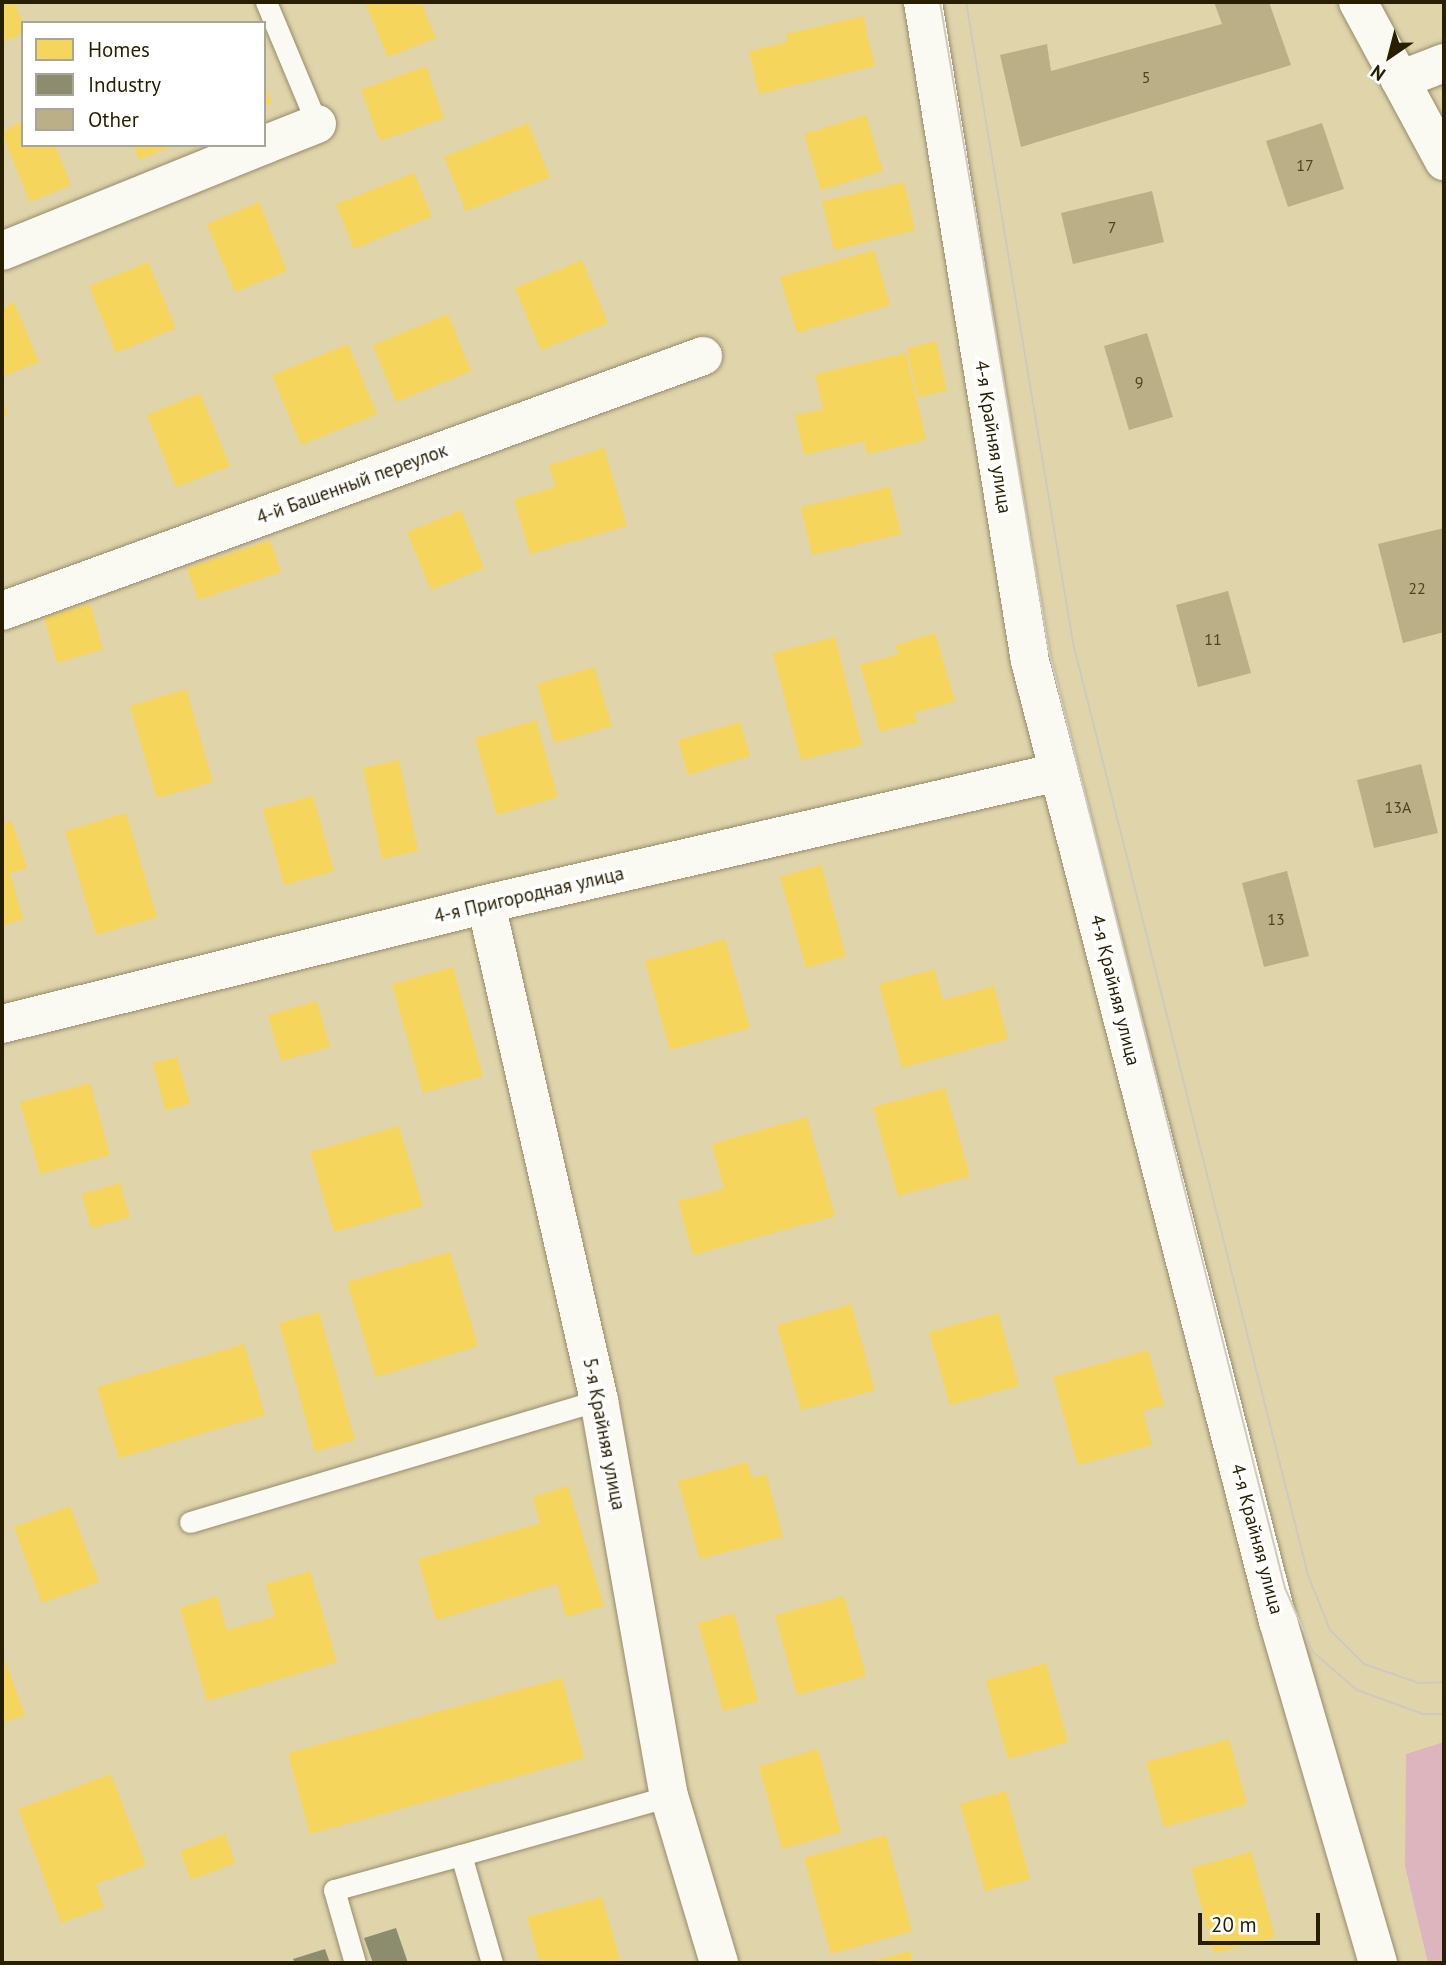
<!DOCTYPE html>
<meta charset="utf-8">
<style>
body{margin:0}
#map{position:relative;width:1446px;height:1965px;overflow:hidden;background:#e0d4ab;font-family:"PT Sans",sans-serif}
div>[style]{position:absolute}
.green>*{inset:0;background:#ddb5bf}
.homes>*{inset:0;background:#f6d55c}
.industry>*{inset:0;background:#8c8c6e}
.building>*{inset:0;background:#baaf86}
.roads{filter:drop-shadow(0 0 2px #968c6b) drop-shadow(0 0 2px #968c6b)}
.service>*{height:21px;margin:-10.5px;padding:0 10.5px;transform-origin:10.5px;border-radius:10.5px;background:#faf9f2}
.minor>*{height:38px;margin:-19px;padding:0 19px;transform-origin:19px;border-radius:19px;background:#faf9f2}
.secondary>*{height:38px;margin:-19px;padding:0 19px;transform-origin:19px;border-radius:19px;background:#faf9f2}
.tram>*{height:2px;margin:-1px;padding:0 1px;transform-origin:1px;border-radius:1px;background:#cecbbe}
span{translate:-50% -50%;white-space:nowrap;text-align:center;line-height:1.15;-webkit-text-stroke:7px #fff;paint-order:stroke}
.number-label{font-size:16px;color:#4c4322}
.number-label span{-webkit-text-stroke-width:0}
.street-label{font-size:19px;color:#281f01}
.frame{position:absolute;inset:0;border:4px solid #281f01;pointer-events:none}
.legend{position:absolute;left:21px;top:21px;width:245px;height:126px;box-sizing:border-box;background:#fff;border:2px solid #a9a599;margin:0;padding:9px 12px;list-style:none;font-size:21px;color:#281f01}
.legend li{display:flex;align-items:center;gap:14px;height:35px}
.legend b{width:35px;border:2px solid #a9a599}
.north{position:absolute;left:1355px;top:21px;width:70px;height:70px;-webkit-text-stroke:5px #fff;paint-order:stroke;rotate:215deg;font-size:19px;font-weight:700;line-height:28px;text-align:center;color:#281f01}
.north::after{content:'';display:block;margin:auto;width:24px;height:32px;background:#281f01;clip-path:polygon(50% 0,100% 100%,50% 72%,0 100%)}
.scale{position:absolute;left:1198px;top:1913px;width:122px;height:32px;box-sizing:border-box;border:4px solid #281f01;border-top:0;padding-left:9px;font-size:21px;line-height:24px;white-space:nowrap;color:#281f01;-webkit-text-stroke:5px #fff;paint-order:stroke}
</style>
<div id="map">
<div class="green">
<div style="clip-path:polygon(1444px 1742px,1444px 1963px,1428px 1963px,1405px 1866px,1406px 1754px)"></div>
</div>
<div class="homes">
<div style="clip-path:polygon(2px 2px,14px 2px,23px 23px,23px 33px,2px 42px)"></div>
<div style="clip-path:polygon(365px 2px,421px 2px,436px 38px,388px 57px)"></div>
<div style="clip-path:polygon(863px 16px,875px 66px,759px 94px,749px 51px,787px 42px,786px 34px)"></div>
<div style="clip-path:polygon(426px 66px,444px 118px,380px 141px,361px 90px)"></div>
<div style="clip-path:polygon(264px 84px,272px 103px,264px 107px)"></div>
<div style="clip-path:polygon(866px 115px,883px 171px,821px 190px,804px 134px)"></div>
<div style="clip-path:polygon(23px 120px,23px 145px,55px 145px,71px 185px,30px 202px,2px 133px)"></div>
<div style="clip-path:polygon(528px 123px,550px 177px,466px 211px,444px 157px)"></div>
<div style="clip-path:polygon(133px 145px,175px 145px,139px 160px)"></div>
<div style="clip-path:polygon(414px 173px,432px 216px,354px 249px,336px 204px)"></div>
<div style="clip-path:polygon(904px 182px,915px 230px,834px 250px,822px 201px)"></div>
<div style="clip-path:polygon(259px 202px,287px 271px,235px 292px,207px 224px)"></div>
<div style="clip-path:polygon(874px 250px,890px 305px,797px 333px,780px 277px)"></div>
<div style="clip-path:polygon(582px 260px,608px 323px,541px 350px,515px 288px)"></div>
<div style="clip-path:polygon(148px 262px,176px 328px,116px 353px,89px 286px)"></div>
<div style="clip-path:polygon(14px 302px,39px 362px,2px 377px,2px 308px)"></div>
<div style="clip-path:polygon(448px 314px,471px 371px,396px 402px,373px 345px)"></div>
<div style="clip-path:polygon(936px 341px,947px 391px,918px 397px,907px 348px)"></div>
<div style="clip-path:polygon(348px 344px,377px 414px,301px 445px,272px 375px)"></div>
<div style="clip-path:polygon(906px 353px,926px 440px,867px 454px,864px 441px,804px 455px,795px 415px,823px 409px,815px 374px)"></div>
<div style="clip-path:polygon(200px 393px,230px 466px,176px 487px,147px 415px)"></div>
<div style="clip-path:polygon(2px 398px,8px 414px,2px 417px)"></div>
<div style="clip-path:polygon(604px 448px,627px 526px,530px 554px,514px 499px,555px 487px,549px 465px)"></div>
<div style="clip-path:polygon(890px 487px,901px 534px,812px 555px,801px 507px)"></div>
<div style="clip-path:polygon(461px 510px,484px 568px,431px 590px,407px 532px)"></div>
<div style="clip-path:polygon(270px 540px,281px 572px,198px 600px,187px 568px)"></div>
<div style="clip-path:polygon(90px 604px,103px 649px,57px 663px,44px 617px)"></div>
<div style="clip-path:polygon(935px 633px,955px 701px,914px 713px,917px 722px,880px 732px,860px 665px,898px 654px,896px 645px)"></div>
<div style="clip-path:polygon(835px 637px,862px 745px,801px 760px,773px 653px)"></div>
<div style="clip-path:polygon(594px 667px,612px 726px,554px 743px,537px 684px)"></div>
<div style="clip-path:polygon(186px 689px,213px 782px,157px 798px,130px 706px)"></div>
<div style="clip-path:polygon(536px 720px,558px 797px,497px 815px,475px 738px)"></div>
<div style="clip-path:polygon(740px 722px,750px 756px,688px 775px,678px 740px)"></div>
<div style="clip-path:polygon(399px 760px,418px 851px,382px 859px,363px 768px)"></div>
<div style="clip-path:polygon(313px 796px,334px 871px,284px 885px,263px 809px)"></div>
<div style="clip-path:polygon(126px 813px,157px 917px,96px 935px,65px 831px)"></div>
<div style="clip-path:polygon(12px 821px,27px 868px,10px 873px,23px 919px,2px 926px,2px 824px)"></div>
<div style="clip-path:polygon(821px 865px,846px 956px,806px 968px,780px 877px)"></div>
<div style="clip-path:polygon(725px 939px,750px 1028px,670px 1050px,645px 961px)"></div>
<div style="clip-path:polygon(453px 967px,483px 1076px,423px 1093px,392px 984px)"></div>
<div style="clip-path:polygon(934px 969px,943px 1000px,994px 986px,1008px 1039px,902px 1068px,879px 984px)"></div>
<div style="clip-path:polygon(317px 1001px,330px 1047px,281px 1061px,268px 1015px)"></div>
<div style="clip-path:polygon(177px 1057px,190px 1104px,165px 1110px,153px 1063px)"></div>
<div style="clip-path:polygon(90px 1083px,110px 1155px,40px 1174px,20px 1102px)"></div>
<div style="clip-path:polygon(945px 1088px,970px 1176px,898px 1196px,873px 1107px)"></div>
<div style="clip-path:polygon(807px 1117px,835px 1216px,693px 1255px,678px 1201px,724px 1189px,712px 1144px)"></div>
<div style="clip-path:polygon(399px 1126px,423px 1206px,334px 1232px,310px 1152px)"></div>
<div style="clip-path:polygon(120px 1183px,130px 1217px,91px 1228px,82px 1194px)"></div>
<div style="clip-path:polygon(450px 1252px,478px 1346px,376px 1377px,347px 1282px)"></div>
<div style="clip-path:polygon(851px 1304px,875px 1390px,801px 1410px,777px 1325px)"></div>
<div style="clip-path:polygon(319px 1312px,355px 1440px,315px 1452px,279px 1323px)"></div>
<div style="clip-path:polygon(998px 1313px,1019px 1386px,950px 1405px,929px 1332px)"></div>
<div style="clip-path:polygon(244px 1344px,265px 1415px,119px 1458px,97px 1387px)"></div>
<div style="clip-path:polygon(1148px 1350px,1164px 1405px,1143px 1411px,1152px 1445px,1078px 1465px,1053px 1377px)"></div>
<div style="clip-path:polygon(747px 1462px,752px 1478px,766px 1474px,783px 1537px,700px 1559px,678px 1481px)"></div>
<div style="clip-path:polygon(568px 1486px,604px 1606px,566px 1617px,557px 1584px,436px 1620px,418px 1559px,540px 1523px,533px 1497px)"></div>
<div style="clip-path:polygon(70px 1506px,99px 1582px,42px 1603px,14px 1527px)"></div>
<div style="clip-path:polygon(310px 1571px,337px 1662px,207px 1701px,180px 1608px,217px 1596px,227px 1630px,275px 1616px,266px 1584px)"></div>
<div style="clip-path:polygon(844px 1596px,866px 1676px,797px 1695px,775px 1615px)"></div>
<div style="clip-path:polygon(734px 1613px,758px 1701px,723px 1711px,698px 1623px)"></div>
<div style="clip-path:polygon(2px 1653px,25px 1715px,2px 1723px)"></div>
<div style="clip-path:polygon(1046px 1663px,1068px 1742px,1008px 1759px,986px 1680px)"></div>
<div style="clip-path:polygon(562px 1678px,584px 1758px,310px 1834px,288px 1753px)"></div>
<div style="clip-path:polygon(1229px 1739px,1247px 1804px,1164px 1827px,1146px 1762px)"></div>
<div style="clip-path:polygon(818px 1749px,841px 1832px,782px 1849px,759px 1766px)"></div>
<div style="clip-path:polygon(111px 1774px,146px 1865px,96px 1884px,104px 1907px,61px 1923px,18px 1809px)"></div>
<div style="clip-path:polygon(1006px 1791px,1030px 1879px,985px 1891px,960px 1804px)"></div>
<div style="clip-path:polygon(225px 1834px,235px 1863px,191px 1880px,180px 1851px)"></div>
<div style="clip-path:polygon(886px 1835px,912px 1931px,831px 1954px,804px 1858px)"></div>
<div style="clip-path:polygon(1251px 1852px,1275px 1937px,1214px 1953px,1191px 1868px)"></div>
<div style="clip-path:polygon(602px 1897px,621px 1963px,540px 1963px,527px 1917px)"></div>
<div style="clip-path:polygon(910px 1951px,913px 1963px,868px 1963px,868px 1962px)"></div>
</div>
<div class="industry">
<div style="clip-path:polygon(396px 1928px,408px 1963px,373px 1963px,364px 1938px)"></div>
<div style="clip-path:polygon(325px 1949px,330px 1963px,295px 1963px,293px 1959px)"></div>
</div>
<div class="building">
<div style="clip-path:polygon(1214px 2px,1269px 2px,1291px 65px,1021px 147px,1000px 55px,1047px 44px,1051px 71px,1222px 24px)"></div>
<div style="clip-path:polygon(1322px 123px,1344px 189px,1288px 207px,1266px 141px)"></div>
<div style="clip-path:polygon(1152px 191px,1164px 242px,1073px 264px,1061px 213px)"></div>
<div style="clip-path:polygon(1147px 333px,1173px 417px,1129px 430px,1104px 346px)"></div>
<div style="clip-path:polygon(1444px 528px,1444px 632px,1403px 643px,1378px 544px)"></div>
<div style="clip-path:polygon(1228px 591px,1251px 673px,1198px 687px,1176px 605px)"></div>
<div style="clip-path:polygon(1421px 764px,1438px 833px,1374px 848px,1357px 780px)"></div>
<div style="clip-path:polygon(1287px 871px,1309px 956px,1264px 967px,1242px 883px)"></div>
</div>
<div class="roads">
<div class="service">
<div style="left:266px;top:2px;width:132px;rotate:67.3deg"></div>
<div style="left:190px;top:1522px;width:427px;rotate:-16.6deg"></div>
<div style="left:355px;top:1963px;width:76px;rotate:-106deg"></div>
<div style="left:334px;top:1890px;width:132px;rotate:-15.4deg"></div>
<div style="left:492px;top:1963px;width:112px;rotate:-106deg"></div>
<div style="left:461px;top:1855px;width:216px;rotate:-15.8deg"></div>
</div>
<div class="minor">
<div style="left:923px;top:2px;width:668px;rotate:80.78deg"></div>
<div style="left:1030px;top:661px;width:992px;rotate:75.52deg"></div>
<div style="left:1278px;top:1621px;width:356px;rotate:73.7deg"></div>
<div style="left:1400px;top:80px;width:47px;rotate:-21.1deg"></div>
<div style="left:264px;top:145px;width:57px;rotate:-21.6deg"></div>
<div style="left:2px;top:251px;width:283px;rotate:-22deg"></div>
<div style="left:2px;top:611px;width:746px;rotate:-19.99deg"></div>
<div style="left:486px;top:904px;width:509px;rotate:77.17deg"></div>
<div style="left:599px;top:1400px;width:402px;rotate:80deg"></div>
<div style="left:669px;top:1796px;width:174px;rotate:73.3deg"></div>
<div style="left:2px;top:1024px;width:499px;rotate:-13.9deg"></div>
<div style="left:486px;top:904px;width:587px;rotate:-12.99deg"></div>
</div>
<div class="secondary">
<div style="left:1358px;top:2px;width:181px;rotate:61.6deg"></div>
</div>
</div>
<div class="tram">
<div style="left:940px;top:2px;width:659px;rotate:80.48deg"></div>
<div style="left:1049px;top:652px;width:965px;rotate:75.85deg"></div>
<div style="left:1285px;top:1588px;width:70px;rotate:66.4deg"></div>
<div style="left:1313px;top:1652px;width:58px;rotate:40.8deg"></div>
<div style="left:1357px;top:1690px;width:70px;rotate:20deg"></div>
<div style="left:1423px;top:1714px;width:21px"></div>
<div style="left:966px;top:2px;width:650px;rotate:80.52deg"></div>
<div style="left:1073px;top:643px;width:961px;rotate:75.85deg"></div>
<div style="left:1308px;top:1575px;width:59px;rotate:68.2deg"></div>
<div style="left:1330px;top:1630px;width:48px;rotate:45deg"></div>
<div style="left:1364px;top:1664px;width:58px;rotate:19.1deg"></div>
<div style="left:1419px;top:1683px;width:25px;rotate:-2deg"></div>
</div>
<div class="number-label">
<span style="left:1146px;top:77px">5</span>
<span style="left:1305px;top:165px">17</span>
<span style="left:1112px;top:227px">7</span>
<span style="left:1139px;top:382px">9</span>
<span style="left:1417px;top:588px">22</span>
<span style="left:1213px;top:639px">11</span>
<span style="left:1398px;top:807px">13А</span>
<span style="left:1276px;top:919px">13</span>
</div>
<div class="street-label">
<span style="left:993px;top:437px;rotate:81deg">4-я Крайняя улица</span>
<span style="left:352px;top:484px;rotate:-20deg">4-й Башенный переулок</span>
<span style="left:529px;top:895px;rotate:-13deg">4-я Пригородная улица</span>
<span style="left:1115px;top:990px;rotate:76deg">4-я Крайняя улица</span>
<span style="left:604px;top:1434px;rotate:79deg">5-я Крайняя улица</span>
<span style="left:1257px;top:1539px;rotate:75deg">4-я Крайняя улица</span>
</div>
<div class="frame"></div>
<ul class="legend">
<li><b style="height:19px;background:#f6d55c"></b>Homes</li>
<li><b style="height:19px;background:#8c8c6e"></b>Industry</li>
<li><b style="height:19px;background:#baaf86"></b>Other</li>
</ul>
<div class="north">N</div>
<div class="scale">20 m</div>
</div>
